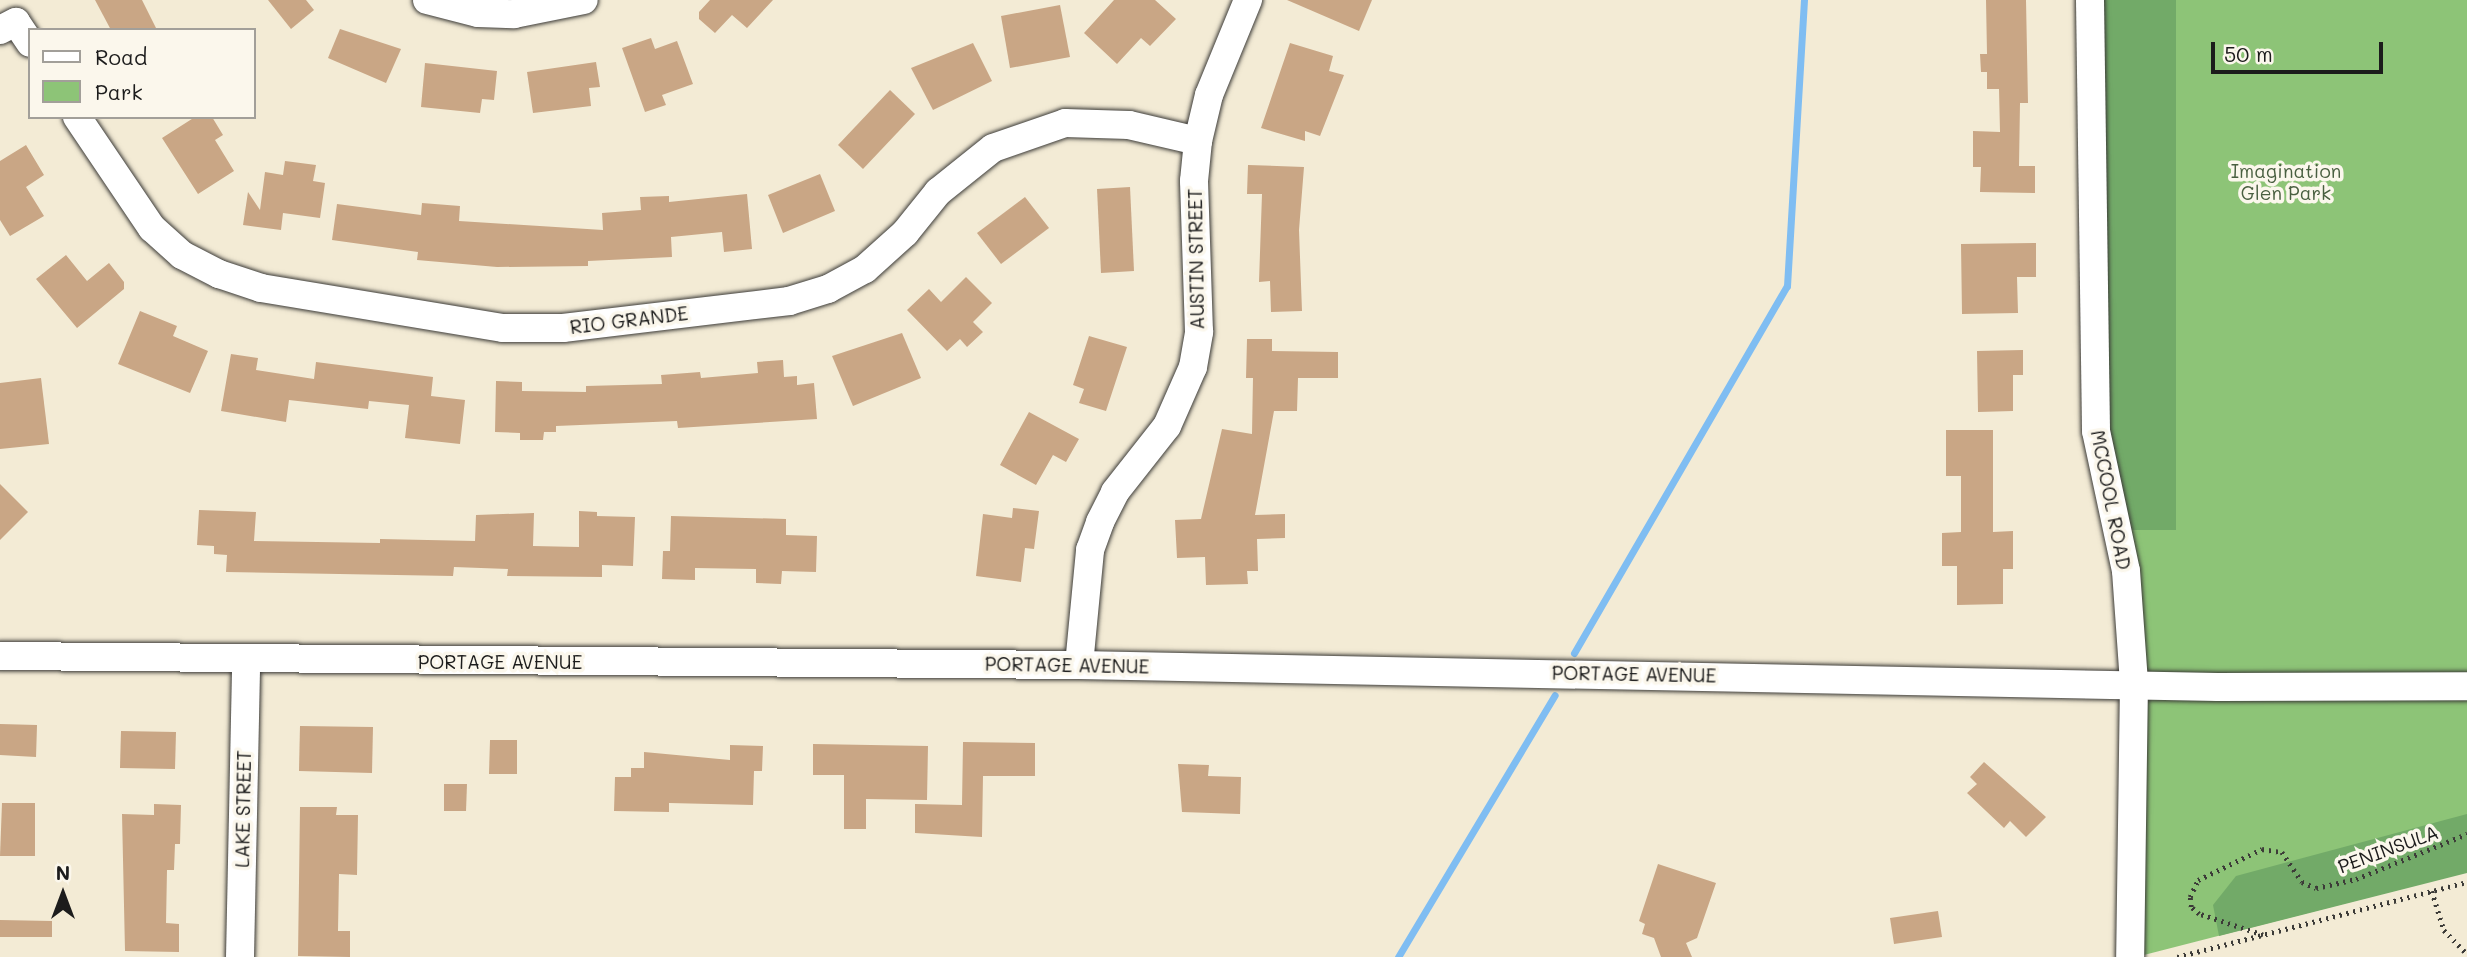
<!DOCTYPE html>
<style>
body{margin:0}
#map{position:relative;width:2467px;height:957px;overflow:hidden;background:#f3ebd5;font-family:Mali,sans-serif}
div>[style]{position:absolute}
.green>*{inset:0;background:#8dc477}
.forest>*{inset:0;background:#72aa68}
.stream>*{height:7px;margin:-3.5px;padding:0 3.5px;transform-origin:3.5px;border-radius:3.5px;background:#7fbdf2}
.building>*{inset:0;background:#c9a685}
.path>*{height:4.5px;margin-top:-2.25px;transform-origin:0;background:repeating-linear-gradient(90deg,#3c3b38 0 2px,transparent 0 7px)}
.roads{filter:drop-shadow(0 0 2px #3c3b38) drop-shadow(0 0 2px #3c3b38)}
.minor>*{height:28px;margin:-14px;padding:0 14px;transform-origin:14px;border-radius:14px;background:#fff}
span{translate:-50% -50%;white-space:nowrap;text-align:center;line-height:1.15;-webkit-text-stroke:7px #fbf7ec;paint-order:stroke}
.park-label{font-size:19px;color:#495f40}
.street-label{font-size:19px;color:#1c1c1c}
.legend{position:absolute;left:28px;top:28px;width:228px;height:91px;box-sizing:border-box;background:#fbf7ec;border:2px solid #a29f99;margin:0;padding:9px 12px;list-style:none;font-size:21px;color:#1c1c1c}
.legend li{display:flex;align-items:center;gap:14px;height:35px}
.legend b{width:35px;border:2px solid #a29f99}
.north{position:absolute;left:28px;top:859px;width:70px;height:70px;-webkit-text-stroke:5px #fbf7ec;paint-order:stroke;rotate:0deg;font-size:19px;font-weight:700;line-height:28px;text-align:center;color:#1c1c1c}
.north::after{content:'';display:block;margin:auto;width:24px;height:32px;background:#1c1c1c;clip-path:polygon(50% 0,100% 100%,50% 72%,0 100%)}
.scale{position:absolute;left:2211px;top:42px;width:172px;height:32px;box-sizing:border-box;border:4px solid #1c1c1c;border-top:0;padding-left:9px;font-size:21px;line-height:24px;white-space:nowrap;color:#1c1c1c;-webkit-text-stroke:5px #fbf7ec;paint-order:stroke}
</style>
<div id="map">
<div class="green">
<div style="clip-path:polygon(2103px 0,2467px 0,2467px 872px,2140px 956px,2131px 530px)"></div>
</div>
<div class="forest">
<div style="clip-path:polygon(2103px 0,2176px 0,2176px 530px,2131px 530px,2108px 437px)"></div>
<div style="clip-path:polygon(2467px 814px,2467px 873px,2219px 936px,2213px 905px,2236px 876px)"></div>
</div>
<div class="stream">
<div style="left:1574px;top:653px;width:424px;rotate:-59.9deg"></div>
<div style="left:1787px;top:286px;width:287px;rotate:-86.6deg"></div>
<div style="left:1398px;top:957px;width:305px;rotate:-59.1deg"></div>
</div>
<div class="building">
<div style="clip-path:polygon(95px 0,142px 0,157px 30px,111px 30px)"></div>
<div style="clip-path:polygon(268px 0,306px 0,314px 10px,291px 29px)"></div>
<div style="clip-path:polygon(710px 0,773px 0,747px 28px,732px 15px,715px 33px,699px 19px,699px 12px)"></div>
<div style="clip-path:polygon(1114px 0,1155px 0,1176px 19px,1150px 46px,1141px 38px,1117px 64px,1084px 33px)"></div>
<div style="clip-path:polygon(1287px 0,1372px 0,1359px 31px)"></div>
<div style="clip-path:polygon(1986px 0,2026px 0,2028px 103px,2020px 103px,2019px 166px,2035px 166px,2035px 193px,1980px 192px,1981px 167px,1973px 167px,1973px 131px,2000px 132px,1999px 89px,1987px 89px,1987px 72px,1981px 72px,1980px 54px,1987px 54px)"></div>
<div style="clip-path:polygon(1060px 5px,1070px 57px,1010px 68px,1001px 16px)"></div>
<div style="clip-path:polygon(340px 29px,401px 49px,386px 83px,328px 58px)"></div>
<div style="clip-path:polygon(651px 38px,655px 49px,677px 41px,693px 84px,662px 95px,666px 105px,645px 112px,622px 48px)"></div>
<div style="clip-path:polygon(973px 43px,992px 81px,933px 110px,911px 68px)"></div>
<div style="clip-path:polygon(1290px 43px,1333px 56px,1329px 71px,1344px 75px,1320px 136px,1305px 131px,1305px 141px,1261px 128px)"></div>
<div style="clip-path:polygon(596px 62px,600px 87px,589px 88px,591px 106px,533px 113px,527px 72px)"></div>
<div style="clip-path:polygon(425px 63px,497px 71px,494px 100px,482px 99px,480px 113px,421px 107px)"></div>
<div style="clip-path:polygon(890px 90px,915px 114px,863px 169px,838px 145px)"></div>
<div style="clip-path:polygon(195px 117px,212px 117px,223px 135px,215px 140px,234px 171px,198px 194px,162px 138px)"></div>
<div style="clip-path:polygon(26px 145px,44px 175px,26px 187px,44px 216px,10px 236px,0 220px,0 161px)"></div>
<div style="clip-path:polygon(285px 161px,316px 165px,313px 181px,325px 183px,320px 218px,283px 213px,281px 230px,243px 225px,248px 192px,260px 210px,265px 172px,283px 175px)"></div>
<div style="clip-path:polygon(1248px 165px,1304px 167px,1299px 230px,1302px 311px,1271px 312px,1270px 281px,1259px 282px,1262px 194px,1247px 194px)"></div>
<div style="clip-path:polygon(820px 174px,835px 211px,783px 233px,768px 195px)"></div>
<div style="clip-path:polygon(1130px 187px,1134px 271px,1101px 273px,1097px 189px)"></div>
<div style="clip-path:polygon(747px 194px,752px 249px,724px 252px,722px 232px,671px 237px,672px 257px,588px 261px,588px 266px,497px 267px,417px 260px,418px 252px,332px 240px,337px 204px,421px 215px,422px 203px,460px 206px,459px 221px,603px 230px,602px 213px,641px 210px,640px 197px,669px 196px,669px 202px)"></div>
<div style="clip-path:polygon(1025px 197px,1049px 228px,1001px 264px,977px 233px)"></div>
<div style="clip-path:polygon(2036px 243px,2036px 277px,2017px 277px,2018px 313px,1962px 314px,1961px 244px)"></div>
<div style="clip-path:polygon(66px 255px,87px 281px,109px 263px,124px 282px,124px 289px,77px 328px,36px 279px)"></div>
<div style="clip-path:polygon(966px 277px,992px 303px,973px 322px,983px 332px,967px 347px,960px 339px,947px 351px,907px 310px,929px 289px,941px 302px)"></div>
<div style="clip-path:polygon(140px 311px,177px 326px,173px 336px,208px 351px,190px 393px,118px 364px)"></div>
<div style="clip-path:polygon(902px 333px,921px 378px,853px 406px,832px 356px)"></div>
<div style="clip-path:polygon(1089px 336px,1127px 347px,1106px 411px,1079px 403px,1084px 389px,1073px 385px)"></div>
<div style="clip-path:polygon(1247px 339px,1272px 339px,1272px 351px,1338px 352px,1338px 378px,1298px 378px,1297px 411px,1274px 411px,1255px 515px,1285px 514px,1285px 538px,1257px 539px,1258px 571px,1247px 571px,1248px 584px,1206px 585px,1205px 557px,1177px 558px,1175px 520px,1201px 519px,1222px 429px,1252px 434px,1253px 378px,1246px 378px)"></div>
<div style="clip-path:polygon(2023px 350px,2023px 375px,2013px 375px,2013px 411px,1978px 412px,1977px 351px)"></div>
<div style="clip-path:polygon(231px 354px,258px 358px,256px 370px,314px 379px,316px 362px,433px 377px,431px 396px,465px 400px,460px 444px,405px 438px,409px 405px,369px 401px,368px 409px,289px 400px,286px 422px,221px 411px)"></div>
<div style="clip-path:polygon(783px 360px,784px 377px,797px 376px,797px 385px,814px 383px,817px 419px,678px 428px,677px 421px,556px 426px,556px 432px,544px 432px,543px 440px,520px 440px,520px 433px,495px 432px,496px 381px,522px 382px,522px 391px,586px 392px,586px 386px,662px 384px,661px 375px,700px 372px,701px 378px,758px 373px,757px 362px)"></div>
<div style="clip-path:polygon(41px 378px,49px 444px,0 449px,0 383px)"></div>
<div style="clip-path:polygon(1029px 412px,1079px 439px,1066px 462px,1053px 455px,1036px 485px,1000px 465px)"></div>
<div style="clip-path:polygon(1946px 430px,1993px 430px,1993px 532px,2013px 531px,2013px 569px,2003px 569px,2003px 604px,1957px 605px,1957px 566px,1942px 566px,1942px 533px,1961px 532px,1961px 476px,1946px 476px)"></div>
<div style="clip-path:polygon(0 484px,28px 512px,0 540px)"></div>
<div style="clip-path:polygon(1013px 508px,1039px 511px,1034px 549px,1025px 548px,1021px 582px,976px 576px,983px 514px,1012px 518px)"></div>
<div style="clip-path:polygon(199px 510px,256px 512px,254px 541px,380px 543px,380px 539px,475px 541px,476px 515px,534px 513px,533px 546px,579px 547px,579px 511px,597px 512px,597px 516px,635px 517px,633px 566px,602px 565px,602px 577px,507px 576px,508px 569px,454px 567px,453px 576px,226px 572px,227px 555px,214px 554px,214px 546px,197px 545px)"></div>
<div style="clip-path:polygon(671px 516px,786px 519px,786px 535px,817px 536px,816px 572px,782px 571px,781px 584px,756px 583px,756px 569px,695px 568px,695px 580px,662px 579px,663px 551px,670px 551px)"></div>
<div style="clip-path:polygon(0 724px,37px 725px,36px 757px,0 755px)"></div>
<div style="clip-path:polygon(300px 726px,373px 727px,372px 773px,299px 771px)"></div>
<div style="clip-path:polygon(121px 731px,176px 732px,175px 769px,120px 768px)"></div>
<div style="clip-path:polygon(490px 740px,517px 740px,517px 774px,489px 774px)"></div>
<div style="clip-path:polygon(963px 742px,1035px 743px,1035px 776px,983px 776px,982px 837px,915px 833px,915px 804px,962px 805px)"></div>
<div style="clip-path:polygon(813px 744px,928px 746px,927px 800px,866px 799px,866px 829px,844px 829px,844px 775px,813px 775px)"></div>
<div style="clip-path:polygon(730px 745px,763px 746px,762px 771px,754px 771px,753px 805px,669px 803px,669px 812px,614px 811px,615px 777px,631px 777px,631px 768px,644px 768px,644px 752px,730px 760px)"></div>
<div style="clip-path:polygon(1984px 762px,2046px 817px,2026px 837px,2010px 821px,2004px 828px,1967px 793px,1977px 784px,1970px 777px)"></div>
<div style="clip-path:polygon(1178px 764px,1209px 765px,1208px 776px,1241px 777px,1240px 814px,1182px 812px)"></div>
<div style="clip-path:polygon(444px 784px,467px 784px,466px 811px,444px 811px)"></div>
<div style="clip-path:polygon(2px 803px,35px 803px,35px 856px,0 856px)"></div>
<div style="clip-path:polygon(154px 804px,181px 805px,180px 844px,175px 844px,174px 870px,167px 870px,166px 923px,179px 924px,179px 952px,125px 951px,122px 814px,154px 815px)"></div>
<div style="clip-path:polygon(300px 807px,337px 807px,336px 815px,358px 815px,357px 875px,339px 874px,338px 931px,350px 931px,350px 957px,298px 956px)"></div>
<div style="clip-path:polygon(1658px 864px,1716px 883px,1697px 938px,1686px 943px,1692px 957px,1661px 957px,1654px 938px,1642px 934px,1645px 924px,1639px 921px)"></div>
<div style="clip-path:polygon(1938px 911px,1942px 937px,1894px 944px,1890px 918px)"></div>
<div style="clip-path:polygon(0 920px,52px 921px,52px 937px,0 937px)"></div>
</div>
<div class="path">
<div style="left:2432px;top:891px;width:41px;rotate:72.9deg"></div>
<div style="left:2444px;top:930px;width:33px;rotate:46deg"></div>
<div style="left:2263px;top:935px;width:67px;rotate:-161.8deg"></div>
<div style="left:2199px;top:914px;width:11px;rotate:-139deg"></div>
<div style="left:2191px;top:907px;width:10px;rotate:-96deg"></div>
<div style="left:2190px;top:897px;width:19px;rotate:-65deg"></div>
<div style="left:2198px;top:880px;width:71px;rotate:-25.8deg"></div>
<div style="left:2262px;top:849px;width:20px;rotate:9deg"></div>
<div style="left:2282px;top:852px;width:36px;rotate:56deg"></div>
<div style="left:2302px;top:882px;width:15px;rotate:23deg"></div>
<div style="left:2316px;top:888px;width:41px;rotate:-12.7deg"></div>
<div style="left:2356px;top:879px;width:120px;rotate:-22.1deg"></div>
<div style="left:2177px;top:957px;width:300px;rotate:-14.5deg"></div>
</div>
<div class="roads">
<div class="minor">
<div style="left:427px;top:0;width:53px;rotate:14.3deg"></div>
<div style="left:478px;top:13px;width:36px;rotate:2deg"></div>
<div style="left:514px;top:14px;width:71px;rotate:-11.3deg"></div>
<div style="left:2090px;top:0;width:431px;rotate:89.2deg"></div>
<div style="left:2096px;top:431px;width:143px;rotate:77.9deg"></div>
<div style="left:2126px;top:571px;width:111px;rotate:85.9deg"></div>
<div style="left:2134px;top:682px;width:275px;rotate:90.8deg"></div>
<div style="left:0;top:30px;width:18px;rotate:-27deg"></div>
<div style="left:16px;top:22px;width:25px;rotate:56deg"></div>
<div style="left:77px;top:117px;width:134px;rotate:56deg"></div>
<div style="left:152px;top:228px;width:40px;rotate:42deg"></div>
<div style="left:182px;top:255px;width:42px;rotate:27.2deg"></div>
<div style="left:219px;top:274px;width:44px;rotate:18.4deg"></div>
<div style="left:261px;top:288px;width:245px;rotate:9.4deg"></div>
<div style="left:503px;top:328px;width:60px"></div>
<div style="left:563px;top:328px;width:228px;rotate:-6.8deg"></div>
<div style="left:789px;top:301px;width:41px;rotate:-17.1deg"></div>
<div style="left:828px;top:289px;width:42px;rotate:-28.4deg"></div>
<div style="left:865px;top:269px;width:54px;rotate:-42deg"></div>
<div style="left:905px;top:233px;width:53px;rotate:-51.2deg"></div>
<div style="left:938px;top:192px;width:70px;rotate:-38.7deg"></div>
<div style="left:993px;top:148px;width:76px;rotate:-19.1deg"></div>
<div style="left:1065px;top:123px;width:64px;rotate:1.8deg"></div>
<div style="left:1129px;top:125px;width:71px;rotate:13.1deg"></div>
<div style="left:0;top:656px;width:1079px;rotate:0.48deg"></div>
<div style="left:1079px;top:665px;width:1139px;rotate:1.11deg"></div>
<div style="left:2218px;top:687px;width:249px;rotate:-0.2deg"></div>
<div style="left:1079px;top:665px;width:116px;rotate:-84.5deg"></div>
<div style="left:1090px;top:550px;width:30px;rotate:-70deg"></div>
<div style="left:1100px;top:522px;width:34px;rotate:-63deg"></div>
<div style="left:1115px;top:492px;width:84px;rotate:-51.8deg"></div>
<div style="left:1167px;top:426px;width:64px;rotate:-66.2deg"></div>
<div style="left:1193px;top:367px;width:36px;rotate:-80deg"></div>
<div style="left:1199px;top:332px;width:151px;rotate:-91.9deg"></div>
<div style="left:1194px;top:181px;width:40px;rotate:-84.3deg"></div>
<div style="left:1198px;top:141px;width:47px;rotate:-76.6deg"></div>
<div style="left:1209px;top:95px;width:103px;rotate:-67.7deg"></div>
<div style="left:240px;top:957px;width:297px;rotate:-88.8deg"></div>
</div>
</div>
<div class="park-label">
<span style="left:2286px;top:182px">Imagination<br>Glen Park</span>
</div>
<div class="street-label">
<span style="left:1196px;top:259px;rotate:-91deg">AUSTIN STREET</span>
<span style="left:629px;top:320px;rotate:-7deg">RIO GRANDE</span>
<span style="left:2111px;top:500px;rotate:79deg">MCCOOL ROAD</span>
<span style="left:500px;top:662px">PORTAGE AVENUE</span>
<span style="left:1067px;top:665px;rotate:1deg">PORTAGE AVENUE</span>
<span style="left:1634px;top:674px;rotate:1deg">PORTAGE AVENUE</span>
<span style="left:243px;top:809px;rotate:-89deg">LAKE STREET</span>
<span style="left:2388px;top:849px;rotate:-20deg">PENINSULA</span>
</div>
<ul class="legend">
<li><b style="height:9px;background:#fff"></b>Road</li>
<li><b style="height:19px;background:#8dc477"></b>Park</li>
</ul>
<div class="north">N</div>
<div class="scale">50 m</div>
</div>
